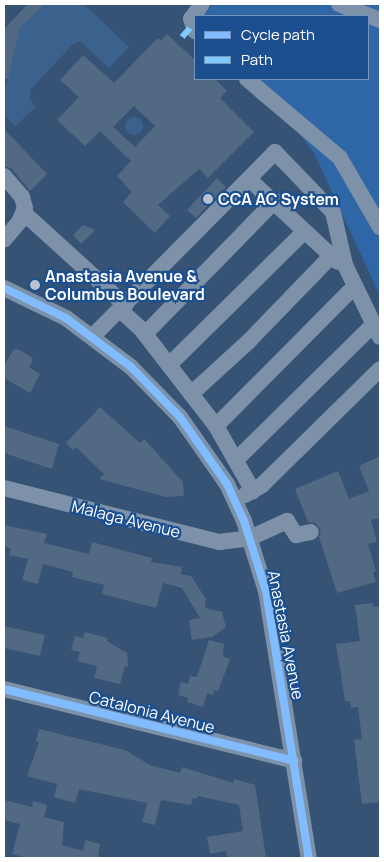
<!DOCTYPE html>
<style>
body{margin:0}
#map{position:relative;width:384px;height:862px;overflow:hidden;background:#365274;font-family:Manrope,sans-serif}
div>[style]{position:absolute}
.green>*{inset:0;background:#2f66a5}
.water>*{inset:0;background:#3b618d}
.round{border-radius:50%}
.building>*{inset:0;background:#526984}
.minor>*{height:16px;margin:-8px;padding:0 8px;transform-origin:8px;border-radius:8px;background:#7d92a8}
.quiet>*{height:6px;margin-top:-3px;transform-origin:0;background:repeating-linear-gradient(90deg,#80caff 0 12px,transparent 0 18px)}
.cycleway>*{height:8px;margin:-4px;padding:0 4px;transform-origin:4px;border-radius:4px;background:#80bcff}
.dots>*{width:14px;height:14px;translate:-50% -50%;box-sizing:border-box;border:2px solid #1b4f8f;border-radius:50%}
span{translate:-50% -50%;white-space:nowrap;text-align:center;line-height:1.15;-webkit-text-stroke:4.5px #1b4f8f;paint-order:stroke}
.poi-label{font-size:16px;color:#fff;font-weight:700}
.left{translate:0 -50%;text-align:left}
.street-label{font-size:16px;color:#fff}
.frame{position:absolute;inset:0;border:5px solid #fff;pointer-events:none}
.legend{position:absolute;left:194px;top:15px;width:175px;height:65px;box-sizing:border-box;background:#1b4f8f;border:1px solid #7695bc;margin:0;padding:6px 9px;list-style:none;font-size:15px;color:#fff}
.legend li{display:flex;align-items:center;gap:10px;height:25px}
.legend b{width:25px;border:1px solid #7695bc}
</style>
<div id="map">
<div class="green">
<div style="clip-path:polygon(213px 4px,380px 4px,380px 296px,314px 153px,272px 97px,252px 79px,368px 79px,368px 16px,203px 16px)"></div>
</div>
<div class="water">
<div style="clip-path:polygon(45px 4px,84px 4px,129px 47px,109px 68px,80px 41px,73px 44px,31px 89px,30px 99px,36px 107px,15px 126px,4px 115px,4px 94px,20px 28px)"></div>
<div class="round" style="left:125px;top:117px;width:18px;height:18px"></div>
</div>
<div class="building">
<div style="clip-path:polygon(28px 4px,45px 4px,20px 28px,8px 79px,4px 78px,4px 29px)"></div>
<div style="clip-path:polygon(evenodd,167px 34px,195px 60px,195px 79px,215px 79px,227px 91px,220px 98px,254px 132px,208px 178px,199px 169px,158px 205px,170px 216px,155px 233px,123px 202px,132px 192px,117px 176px,131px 161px,100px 131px,85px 146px,57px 120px,79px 97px,60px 80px,83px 55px,114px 83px,158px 38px,161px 40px,167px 34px,134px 106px,155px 126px,135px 147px,113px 127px,134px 106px)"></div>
<div style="clip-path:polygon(4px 129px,47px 174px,30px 191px,12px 169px,4px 166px)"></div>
<div style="clip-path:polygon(217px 178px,226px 187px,196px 218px,187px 210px)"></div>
<div style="clip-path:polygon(83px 225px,95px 230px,81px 244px,73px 235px)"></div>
<div style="clip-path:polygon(18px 349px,30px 356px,33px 360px,29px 367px,40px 374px,30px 393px,4px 378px,4px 366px,13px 350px)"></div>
<div style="clip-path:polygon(100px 407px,140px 443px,144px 439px,183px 482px,184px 496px,166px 497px,99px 479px,104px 474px,76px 447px,73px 450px,66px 443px)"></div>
<div style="clip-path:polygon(4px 426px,59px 444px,52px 469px,4px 453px)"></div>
<div style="clip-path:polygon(380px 456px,380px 518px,371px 520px,377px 542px,368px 544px,376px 571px,373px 572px,376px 582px,337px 593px,319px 537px,321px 530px,315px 523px,308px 522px,295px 489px,338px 471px,349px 499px,369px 491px,359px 466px)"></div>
<div style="clip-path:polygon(4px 525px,47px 534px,44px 543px,89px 554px,92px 542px,152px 558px,151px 562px,182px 567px,181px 574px,191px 576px,206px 599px,205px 608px,222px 612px,226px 627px,212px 637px,192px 640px,189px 620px,200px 618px,182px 588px,163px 583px,156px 608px,102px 594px,104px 585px,72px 577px,73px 572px,43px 564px,38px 584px,22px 580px,28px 559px,9px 555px,11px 548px,4px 547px)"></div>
<div style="clip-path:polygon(373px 603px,373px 607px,380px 606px,380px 802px,362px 804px,354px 740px,362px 739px,358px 707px,351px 708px,350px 701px,345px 701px,336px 644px,360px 641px,355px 605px)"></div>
<div style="clip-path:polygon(4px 626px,45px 635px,40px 656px,4px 648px)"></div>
<div style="clip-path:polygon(85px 632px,108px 638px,107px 641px,127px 653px,128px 667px,125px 666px,120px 684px,94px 678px,97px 666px,77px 661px,80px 652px,71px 650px,75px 636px,83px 638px)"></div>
<div style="clip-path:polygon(209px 640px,224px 644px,223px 657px,230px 659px,218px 691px,214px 690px,213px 695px,207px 693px,203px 707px,187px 702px,188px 698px,178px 695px,181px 682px,188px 684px,190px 676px,197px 677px)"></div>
<div style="clip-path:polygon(39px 729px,125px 750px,150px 765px,180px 773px,182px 767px,233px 783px,234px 779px,255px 785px,266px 858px,227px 858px,226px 851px,210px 854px,207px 837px,243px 831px,239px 805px,198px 796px,197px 799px,193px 798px,191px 805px,161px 800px,155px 825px,142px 822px,147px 803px,79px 789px,75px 803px,54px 797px,57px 784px,27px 776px,39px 742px,36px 741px)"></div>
<div style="clip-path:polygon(4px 800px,32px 807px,33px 801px,47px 805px,44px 817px,64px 822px,62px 845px,83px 851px,85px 840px,100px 844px,98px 858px,28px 858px,12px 854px,20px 824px,4px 820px)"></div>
</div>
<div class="minor">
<div style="left:339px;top:4px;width:44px;rotate:21.3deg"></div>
<div style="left:195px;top:31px;width:13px;rotate:-108deg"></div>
<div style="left:191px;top:19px;width:19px;rotate:-54deg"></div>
<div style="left:247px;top:79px;width:122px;rotate:40.3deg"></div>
<div style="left:340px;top:158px;width:80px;rotate:59.9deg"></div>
<div style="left:4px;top:176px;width:28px;rotate:49deg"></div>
<div style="left:22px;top:197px;width:11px;rotate:75deg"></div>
<div style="left:25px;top:208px;width:15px;rotate:113deg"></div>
<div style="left:19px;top:222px;width:23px;rotate:130deg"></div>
<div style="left:250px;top:180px;width:120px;rotate:43deg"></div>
<div style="left:24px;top:213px;width:137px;rotate:42.3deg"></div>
<div style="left:4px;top:288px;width:69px;rotate:25.8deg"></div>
<div style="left:66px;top:318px;width:81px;rotate:37deg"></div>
<div style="left:131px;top:367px;width:70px;rotate:45.6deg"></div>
<div style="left:180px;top:417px;width:82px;rotate:55deg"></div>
<div style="left:227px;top:484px;width:41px;rotate:65.3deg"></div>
<div style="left:244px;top:521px;width:73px;rotate:72.6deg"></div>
<div style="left:266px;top:591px;width:270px;rotate:80.9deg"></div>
<div style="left:120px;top:310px;width:28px;rotate:42deg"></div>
<div style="left:141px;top:329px;width:123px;rotate:52.3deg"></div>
<div style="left:216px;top:426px;width:75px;rotate:60.4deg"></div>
<div style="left:145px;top:334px;width:186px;rotate:-45.7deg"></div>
<div style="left:93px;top:336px;width:259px;rotate:-45.3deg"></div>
<div style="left:275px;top:152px;width:83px;rotate:46deg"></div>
<div style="left:333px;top:212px;width:54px;rotate:77.2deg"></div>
<div style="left:345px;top:265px;width:80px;rotate:64.1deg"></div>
<div style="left:169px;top:365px;width:190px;rotate:-44.6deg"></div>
<div style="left:191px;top:394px;width:79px;rotate:-42.4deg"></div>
<div style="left:249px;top:341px;width:117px;rotate:-46deg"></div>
<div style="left:216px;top:426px;width:197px;rotate:-45.2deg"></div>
<div style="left:236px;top:460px;width:194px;rotate:-44.6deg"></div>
<div style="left:4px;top:488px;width:222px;rotate:14.1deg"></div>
<div style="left:219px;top:542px;width:31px;rotate:-7deg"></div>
<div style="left:250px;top:538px;width:41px;rotate:-24.7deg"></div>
<div style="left:287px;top:521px;width:17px;rotate:57deg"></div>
<div style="left:296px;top:535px;width:15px;rotate:-11deg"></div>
<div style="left:245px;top:495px;width:20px;rotate:-30deg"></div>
<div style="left:262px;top:485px;width:165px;rotate:-44.5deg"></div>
<div style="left:4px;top:689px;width:299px;rotate:13.9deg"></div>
</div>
<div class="quiet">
<div style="left:182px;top:37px;width:13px;rotate:-48deg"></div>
</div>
<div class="cycleway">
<div style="left:4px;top:288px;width:69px;rotate:25.8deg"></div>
<div style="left:66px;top:318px;width:81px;rotate:37deg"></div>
<div style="left:131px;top:367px;width:70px;rotate:45.6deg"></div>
<div style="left:180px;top:417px;width:82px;rotate:55deg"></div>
<div style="left:227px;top:484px;width:41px;rotate:65.3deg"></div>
<div style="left:244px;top:521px;width:73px;rotate:72.6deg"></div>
<div style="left:266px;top:591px;width:270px;rotate:80.9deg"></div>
<div style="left:4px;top:689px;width:299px;rotate:13.9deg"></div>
</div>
<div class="dots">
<div style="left:208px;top:199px;background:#b9c2ce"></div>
<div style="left:35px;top:285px;background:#b9c2ce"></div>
</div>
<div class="poi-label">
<span class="left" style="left:218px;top:199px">CCA AC System</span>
<span class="left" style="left:45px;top:285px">Anastasia Avenue &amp;<br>Columbus Boulevard</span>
</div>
<div class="street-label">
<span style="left:126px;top:519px;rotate:14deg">Malaga Avenue</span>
<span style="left:286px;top:635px;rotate:79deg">Anastasia Avenue</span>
<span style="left:152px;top:712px;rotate:14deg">Catalonia Avenue</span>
</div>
<div class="frame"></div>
<ul class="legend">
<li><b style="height:6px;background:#80bcff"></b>Cycle path</li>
<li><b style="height:6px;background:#80caff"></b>Path</li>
</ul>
</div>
